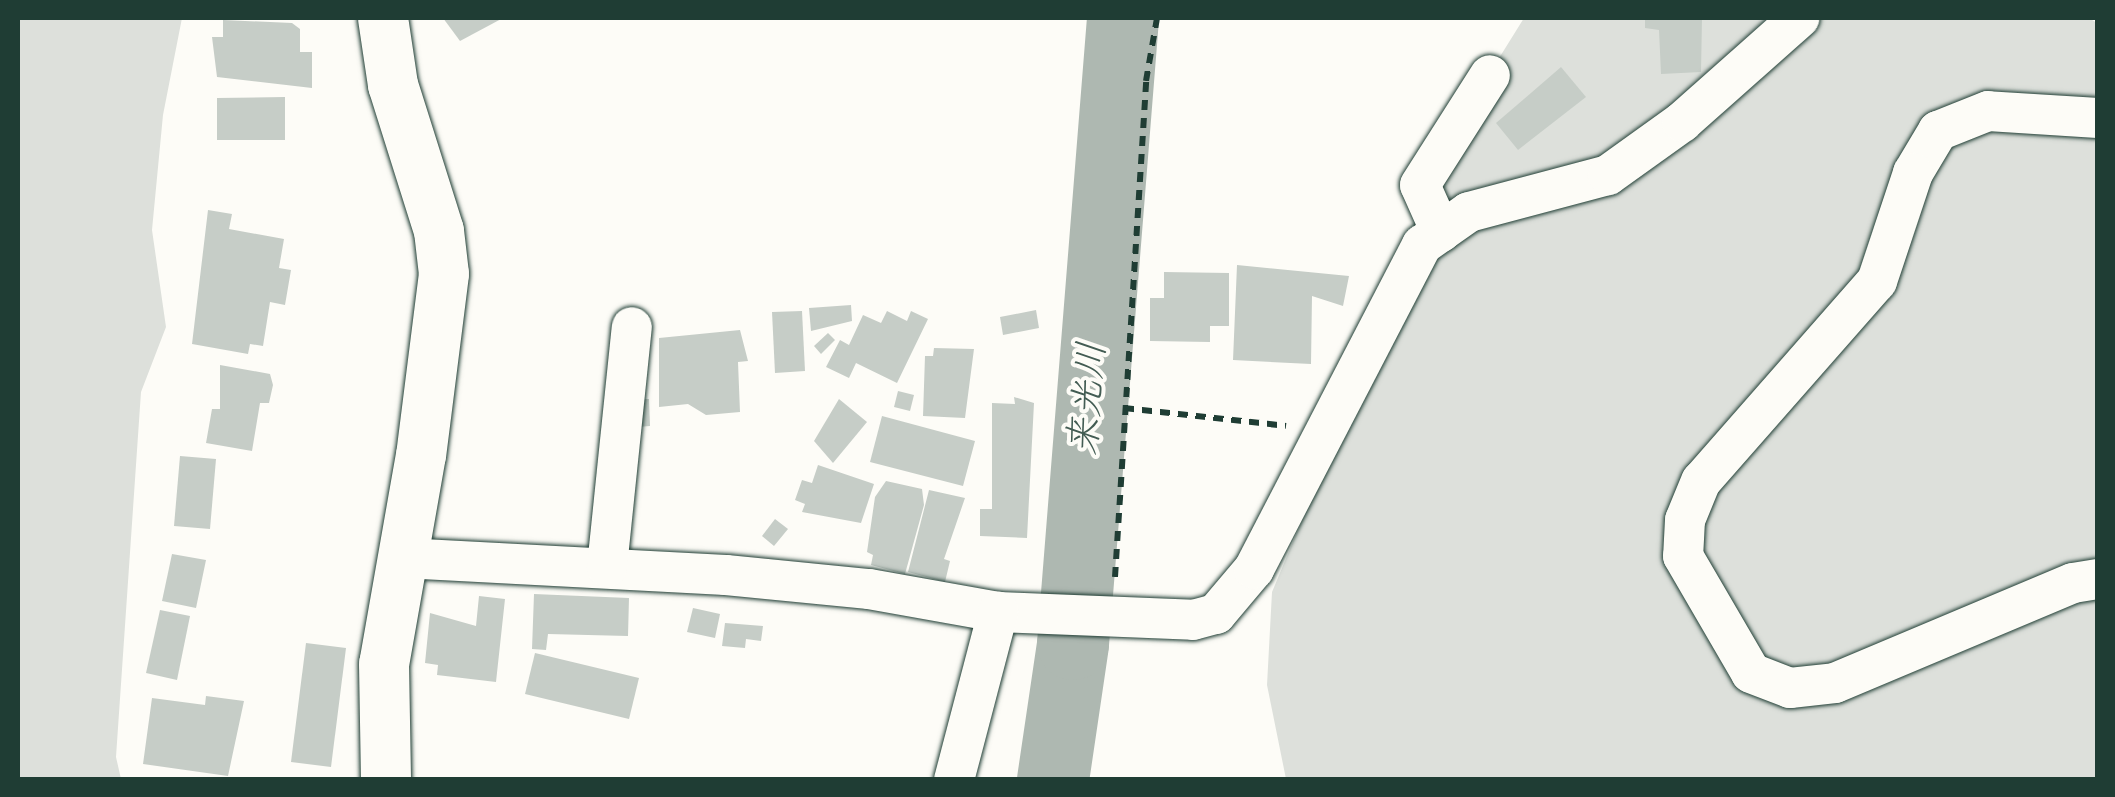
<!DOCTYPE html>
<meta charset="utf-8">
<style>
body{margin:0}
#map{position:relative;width:2115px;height:797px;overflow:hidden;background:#fdfcf7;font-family:"Gochi Hand","Klee One",sans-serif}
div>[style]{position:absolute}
.green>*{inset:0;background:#dde0db}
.river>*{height:72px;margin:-36px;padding:0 36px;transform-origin:36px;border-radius:36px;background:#aeb8b1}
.building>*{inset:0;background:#c6cdc7}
.path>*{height:6px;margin-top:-3px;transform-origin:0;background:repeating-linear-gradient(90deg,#1f3d34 0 10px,transparent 0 18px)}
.roads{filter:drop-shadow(0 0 2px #1f3d34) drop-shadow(0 0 2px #1f3d34)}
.minor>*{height:40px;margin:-20px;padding:0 20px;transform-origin:20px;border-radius:20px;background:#fdfcf7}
.tertiary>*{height:50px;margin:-25px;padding:0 25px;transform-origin:25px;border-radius:25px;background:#fdfcf7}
span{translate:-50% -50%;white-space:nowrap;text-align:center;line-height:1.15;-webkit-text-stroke:8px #fdfcf7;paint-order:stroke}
.water-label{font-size:38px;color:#435c53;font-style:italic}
.frame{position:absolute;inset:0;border:20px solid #1f3d34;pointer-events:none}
</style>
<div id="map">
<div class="green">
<div style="clip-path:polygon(18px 18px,182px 18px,163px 115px,152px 230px,166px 327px,141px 392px,116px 757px,121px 779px,18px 779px)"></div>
<div style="clip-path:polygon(1524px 18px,2089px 18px,2097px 23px,2097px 779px,1286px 779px,1267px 685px,1272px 592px,1407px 270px,1420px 185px)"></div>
</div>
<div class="river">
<div style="left:1053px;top:780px;width:137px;rotate:-81.6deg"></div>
<div style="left:1073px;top:644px;width:628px;rotate:-85.43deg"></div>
</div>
<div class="building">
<div style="clip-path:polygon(443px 18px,503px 18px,460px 41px)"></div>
<div style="clip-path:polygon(1645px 18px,1702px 18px,1701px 72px,1661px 74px,1659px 30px,1645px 28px)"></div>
<div style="clip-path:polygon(223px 20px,292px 23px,300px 29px,300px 52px,312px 52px,312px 88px,217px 77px,212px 37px,223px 37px)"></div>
<div style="clip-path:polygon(1561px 67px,1586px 97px,1518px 150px,1496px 123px)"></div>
<div style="clip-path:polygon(285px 97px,285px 140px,217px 140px,217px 98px)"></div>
<div style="clip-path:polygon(208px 210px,232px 214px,229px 229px,284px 239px,279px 268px,291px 270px,285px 305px,270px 302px,263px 346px,250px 344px,248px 354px,192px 344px)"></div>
<div style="clip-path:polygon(1237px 265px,1349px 276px,1343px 306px,1312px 296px,1311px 364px,1233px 360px)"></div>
<div style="clip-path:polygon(1164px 272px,1229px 273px,1229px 326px,1210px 326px,1210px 342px,1150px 341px,1150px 298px,1164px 298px)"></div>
<div style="clip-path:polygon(851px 305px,852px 321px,811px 331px,809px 308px)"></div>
<div style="clip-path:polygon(1036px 310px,1039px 328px,1003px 335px,1000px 317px)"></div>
<div style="clip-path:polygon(802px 311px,805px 371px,775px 373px,772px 312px)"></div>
<div style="clip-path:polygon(887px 311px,907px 321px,911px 311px,928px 319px,897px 383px,856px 363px,849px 378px,826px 367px,840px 340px,849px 345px,863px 315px,881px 323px)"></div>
<div style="clip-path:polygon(740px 330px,748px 361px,738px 362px,740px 412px,706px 415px,688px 404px,659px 407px,659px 338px)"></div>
<div style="clip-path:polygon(828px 333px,835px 340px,821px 354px,814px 346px)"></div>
<div style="clip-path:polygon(934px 348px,974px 349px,965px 418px,923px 416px,925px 356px,933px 356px)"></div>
<div style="clip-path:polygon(220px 365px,270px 374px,273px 385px,269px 403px,260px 403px,252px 451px,206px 443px,212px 409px,220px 409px)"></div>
<div style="clip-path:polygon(898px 391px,914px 395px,910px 411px,894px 407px)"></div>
<div style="clip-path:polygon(1014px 397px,1034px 403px,1027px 538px,980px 536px,980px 509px,992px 509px,992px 403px,1015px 404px)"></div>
<div style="clip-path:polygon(637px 399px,649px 399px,650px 426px,638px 427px)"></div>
<div style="clip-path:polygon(839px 399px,867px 422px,833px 463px,814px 441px)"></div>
<div style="clip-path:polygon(882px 416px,975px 441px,963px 486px,870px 462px)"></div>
<div style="clip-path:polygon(180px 456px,216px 459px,210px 529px,174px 526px)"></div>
<div style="clip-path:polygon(818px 465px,874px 484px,861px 523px,802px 512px,805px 504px,795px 500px,802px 480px,812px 483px)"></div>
<div style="clip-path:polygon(886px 481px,922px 489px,924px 505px,905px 574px,871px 565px,873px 555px,867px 552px,875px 497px)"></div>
<div style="clip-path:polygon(929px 490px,965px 498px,944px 559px,950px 561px,945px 582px,908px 572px)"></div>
<div style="clip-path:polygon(775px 519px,788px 529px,774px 546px,762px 536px)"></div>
<div style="clip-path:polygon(172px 554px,206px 560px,196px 608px,162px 601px)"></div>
<div style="clip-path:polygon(534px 594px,629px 598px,628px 636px,548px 634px,546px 650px,532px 649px)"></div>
<div style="clip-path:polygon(479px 596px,505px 599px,496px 682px,437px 675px,438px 665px,425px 663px,430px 613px,476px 626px)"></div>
<div style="clip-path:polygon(693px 608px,720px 614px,715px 638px,687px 632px)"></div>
<div style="clip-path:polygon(160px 610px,190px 616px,177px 680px,146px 673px)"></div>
<div style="clip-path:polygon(725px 623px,763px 626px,761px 641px,746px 639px,745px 648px,722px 646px)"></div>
<div style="clip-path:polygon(306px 643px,346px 648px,331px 767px,291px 762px)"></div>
<div style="clip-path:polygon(535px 653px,639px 678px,629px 719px,525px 694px)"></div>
<div style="clip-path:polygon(206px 696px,244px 701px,228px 776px,143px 764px,152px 698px,205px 705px)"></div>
</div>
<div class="path">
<div style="left:1124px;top:408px;width:163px;rotate:6.3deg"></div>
<div style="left:1115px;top:577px;width:497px;rotate:-86.4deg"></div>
<div style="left:1146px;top:81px;width:64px;rotate:-80.1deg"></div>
</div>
<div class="roads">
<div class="minor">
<div style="left:2098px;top:118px;width:110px;rotate:-176.4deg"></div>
<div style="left:1988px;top:111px;width:54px;rotate:158.2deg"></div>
<div style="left:1938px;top:131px;width:49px;rotate:120.8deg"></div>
<div style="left:1913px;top:173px;width:114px;rotate:108.4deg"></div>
<div style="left:1877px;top:281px;width:266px;rotate:131.3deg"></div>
<div style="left:1701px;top:481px;width:42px;rotate:112.3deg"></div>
<div style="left:1685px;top:520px;width:36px;rotate:93deg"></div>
<div style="left:1683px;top:556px;width:135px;rotate:59.8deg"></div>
<div style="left:1751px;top:673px;width:42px;rotate:21deg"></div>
<div style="left:1790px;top:688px;width:45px;rotate:-6.3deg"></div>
<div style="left:1835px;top:683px;width:258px;rotate:-22.8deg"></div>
<div style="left:2073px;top:583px;width:25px;rotate:-9deg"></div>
<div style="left:1441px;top:232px;width:51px;rotate:-114.1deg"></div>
<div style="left:1420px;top:185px;width:130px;rotate:-57.5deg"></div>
<div style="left:403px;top:558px;width:323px;rotate:3deg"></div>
<div style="left:726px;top:575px;width:144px;rotate:5.6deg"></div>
<div style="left:869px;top:589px;width:131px;rotate:10.1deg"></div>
<div style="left:998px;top:612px;width:195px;rotate:2.3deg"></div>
<div style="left:1193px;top:620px;width:24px;rotate:-15deg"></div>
<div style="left:1216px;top:614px;width:59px;rotate:-49.8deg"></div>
<div style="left:1254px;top:569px;width:365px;rotate:-62.6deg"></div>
<div style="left:1422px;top:245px;width:57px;rotate:-35.1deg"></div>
<div style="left:1469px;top:212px;width:144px;rotate:-14.9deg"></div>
<div style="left:1608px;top:175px;width:91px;rotate:-35.6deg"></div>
<div style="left:1682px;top:122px;width:157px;rotate:-41.6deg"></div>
<div style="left:607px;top:567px;width:241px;rotate:-84.1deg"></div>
<div style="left:954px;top:780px;width:174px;rotate:-75.3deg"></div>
</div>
<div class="tertiary">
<div style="left:383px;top:18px;width:68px;rotate:81.5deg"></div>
<div style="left:393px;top:85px;width:153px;rotate:72.5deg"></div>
<div style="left:439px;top:231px;width:43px;rotate:83.4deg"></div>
<div style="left:444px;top:274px;width:182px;rotate:97.2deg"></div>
<div style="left:421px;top:455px;width:212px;rotate:100deg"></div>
<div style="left:384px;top:664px;width:116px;rotate:89deg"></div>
</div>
</div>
<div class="water-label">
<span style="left:1093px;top:399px;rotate:-85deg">来光川</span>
</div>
<div class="frame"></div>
</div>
